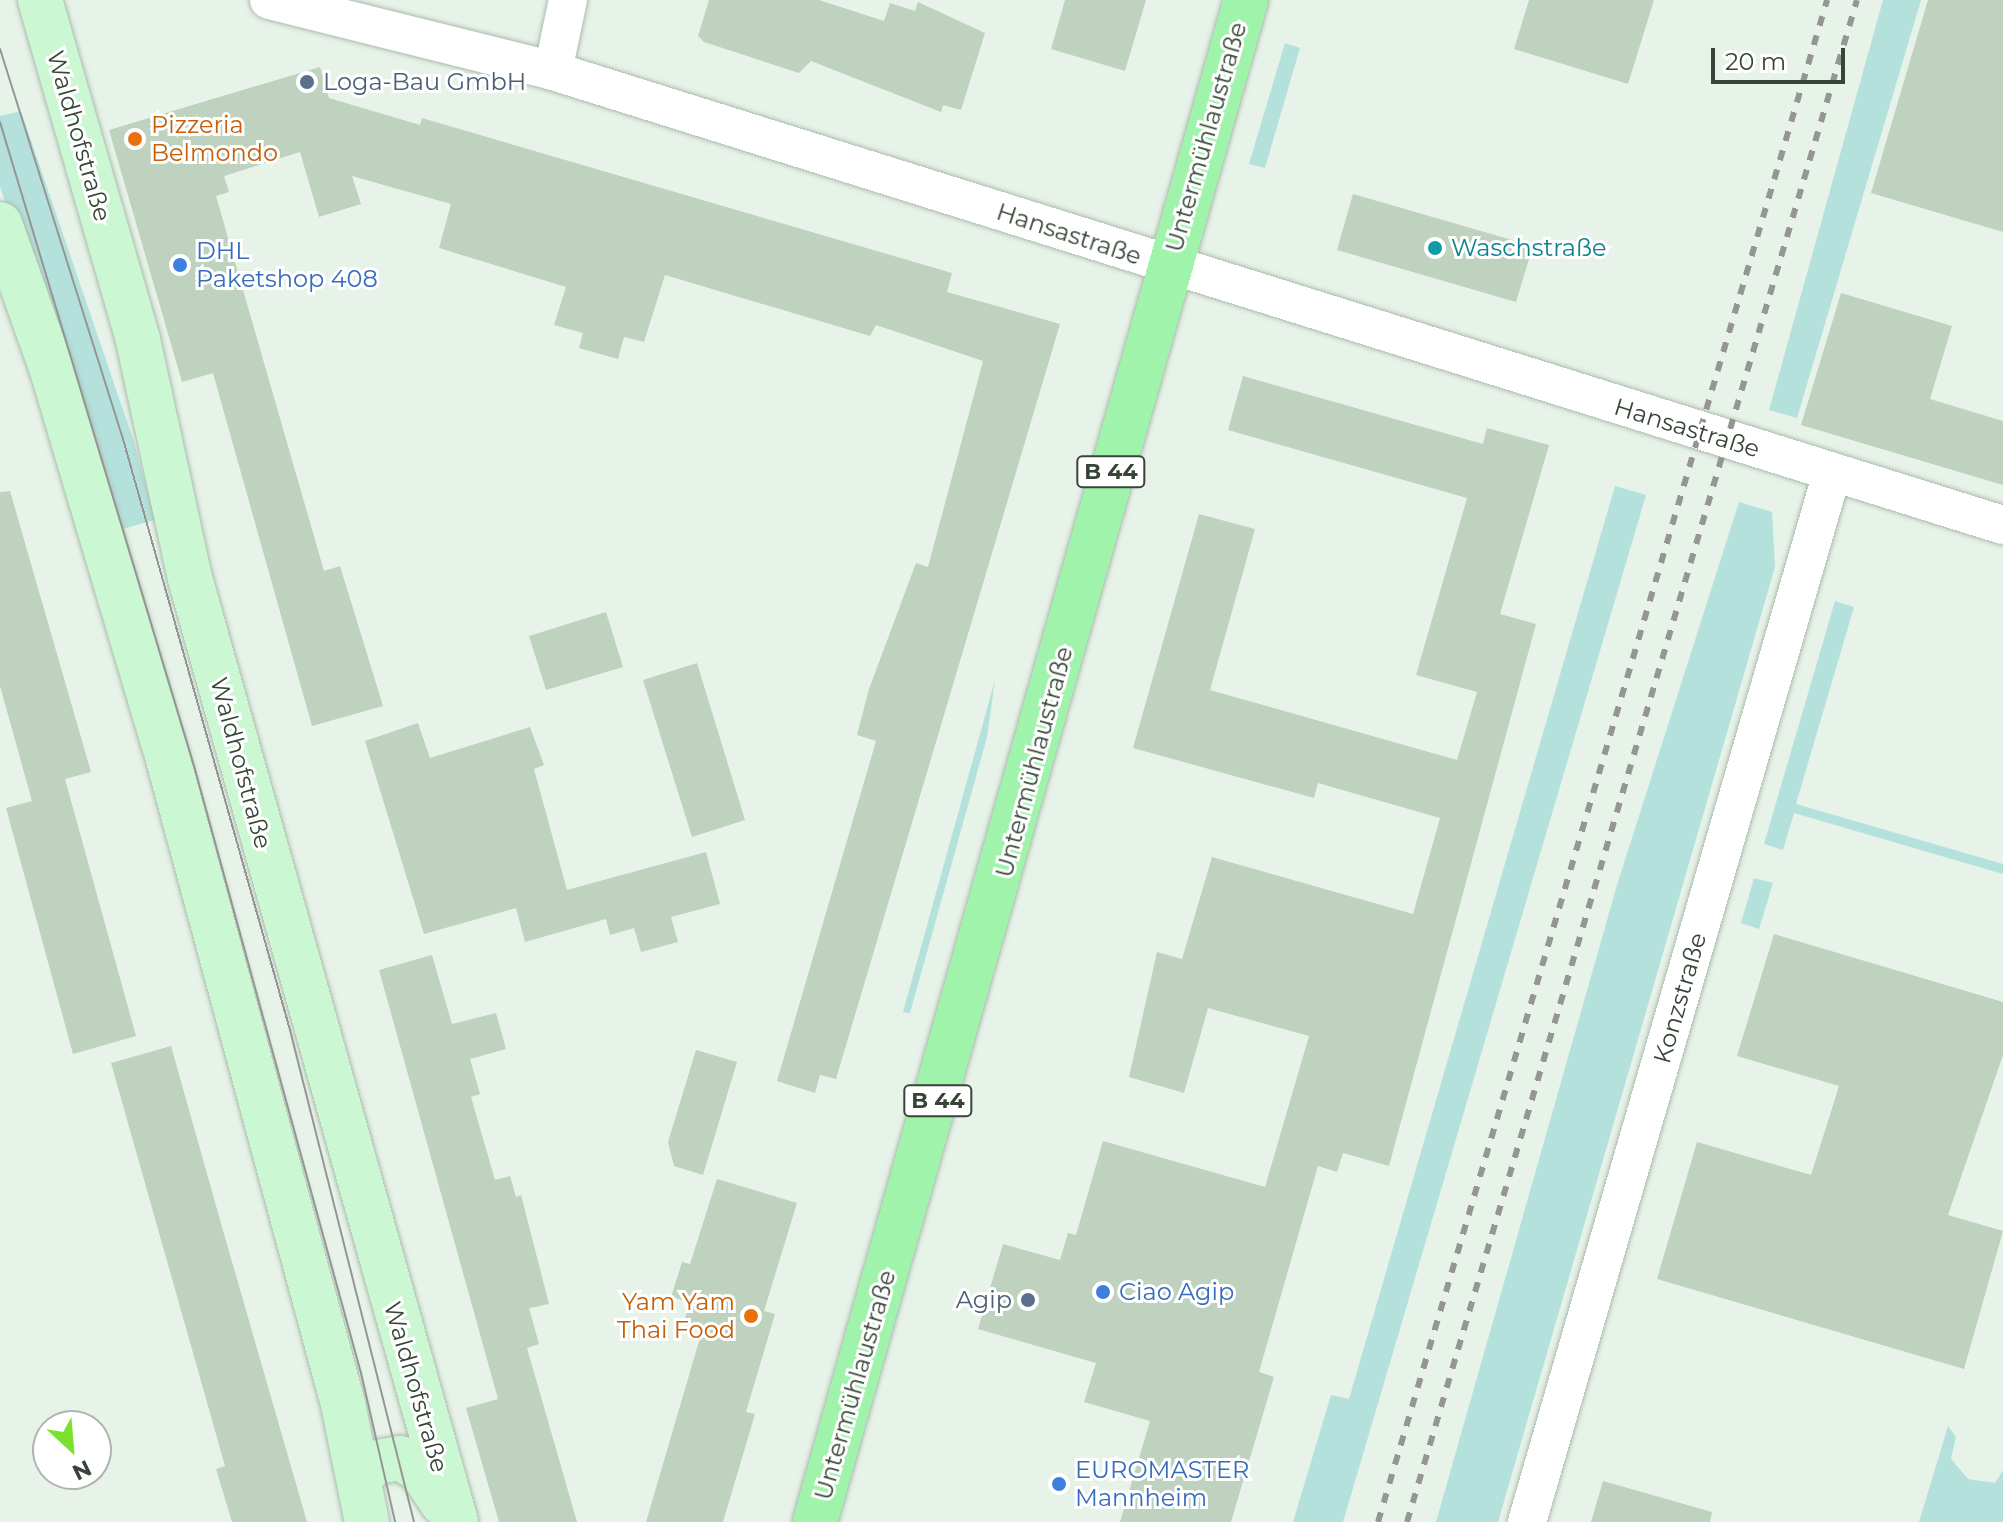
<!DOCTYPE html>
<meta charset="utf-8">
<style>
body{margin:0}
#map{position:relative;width:2003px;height:1522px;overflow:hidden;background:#e7f2e9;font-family:Montserrat,sans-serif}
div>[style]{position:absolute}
.green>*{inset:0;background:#b4e1dc}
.building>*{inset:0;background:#bed2bf}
.roads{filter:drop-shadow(0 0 2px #abbcad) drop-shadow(0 0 2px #abbcad)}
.street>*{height:38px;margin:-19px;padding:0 19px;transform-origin:19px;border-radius:19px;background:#fff}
.secondary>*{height:44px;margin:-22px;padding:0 22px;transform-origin:22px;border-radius:22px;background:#cbf8d3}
.primary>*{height:44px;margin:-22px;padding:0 22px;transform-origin:22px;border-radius:22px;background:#9ff3ab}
.tram>*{height:2px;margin:-1px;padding:0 1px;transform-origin:1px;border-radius:1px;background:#959595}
.rail>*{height:6px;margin-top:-3px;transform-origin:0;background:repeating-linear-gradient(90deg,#959595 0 10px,transparent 0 20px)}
.dots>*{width:22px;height:22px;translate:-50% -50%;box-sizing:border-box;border:4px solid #fff;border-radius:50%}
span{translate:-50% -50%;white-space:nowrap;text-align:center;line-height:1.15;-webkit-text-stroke:6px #fff;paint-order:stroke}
.shield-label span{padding:2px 6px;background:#fff;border:2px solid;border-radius:6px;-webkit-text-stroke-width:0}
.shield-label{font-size:22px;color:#374437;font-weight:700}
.service-label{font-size:24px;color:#4e5e75}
.left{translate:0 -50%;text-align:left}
.right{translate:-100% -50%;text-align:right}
.food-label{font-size:24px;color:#c56008}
.street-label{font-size:24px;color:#374437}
.culture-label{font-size:24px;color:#0d838f}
.shop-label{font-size:24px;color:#366cbe}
.north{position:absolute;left:32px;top:1410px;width:80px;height:80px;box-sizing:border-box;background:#fff;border:2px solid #afb4af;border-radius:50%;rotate:154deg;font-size:22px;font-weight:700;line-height:32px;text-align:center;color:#374437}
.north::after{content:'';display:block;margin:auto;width:28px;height:36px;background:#7ae22e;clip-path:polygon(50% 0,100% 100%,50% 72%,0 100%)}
.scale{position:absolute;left:1711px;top:48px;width:134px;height:36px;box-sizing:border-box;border:4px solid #374437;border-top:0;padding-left:10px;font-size:24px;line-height:28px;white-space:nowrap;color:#374437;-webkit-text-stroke:6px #fff;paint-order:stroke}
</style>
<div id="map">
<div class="green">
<div style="clip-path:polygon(1883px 0,1921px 0,1797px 418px,1769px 410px)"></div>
<div style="clip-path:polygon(1285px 43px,1300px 48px,1265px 168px,1249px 164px)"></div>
<div style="clip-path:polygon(21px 111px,134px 442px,155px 520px,119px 530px,0 187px,0 116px)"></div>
<div style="clip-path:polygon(1615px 486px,1646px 495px,1343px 1522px,1293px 1522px,1331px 1395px,1349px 1399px)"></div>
<div style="clip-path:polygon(1739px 502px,1772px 512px,1775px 567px,1498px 1522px,1436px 1522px,1617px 885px)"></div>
<div style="clip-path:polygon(1835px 601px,1854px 607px,1796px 804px,2003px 864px,2003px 874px,1794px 813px,1783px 850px,1764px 844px)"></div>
<div style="clip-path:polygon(995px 680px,987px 737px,910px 1013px,903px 1012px)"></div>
<div style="clip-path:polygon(1754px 878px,1773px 883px,1759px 929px,1741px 923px)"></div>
<div style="clip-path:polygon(1948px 1426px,1956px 1437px,1951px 1459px,1968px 1479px,1995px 1483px,2003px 1470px,2003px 1522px,1919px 1522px)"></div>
</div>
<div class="building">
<div style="clip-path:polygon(709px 0,819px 0,884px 21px,890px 3px,915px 11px,918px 2px,985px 33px,961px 110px,943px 105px,941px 112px,811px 61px,799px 73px,704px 42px,698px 36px)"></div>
<div style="clip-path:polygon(1065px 0,1146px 0,1125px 71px,1051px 49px)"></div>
<div style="clip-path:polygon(1529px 0,1654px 0,1628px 84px,1514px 49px)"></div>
<div style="clip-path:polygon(1928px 0,2003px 0,2003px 232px,1871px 193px)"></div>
<div style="clip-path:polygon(320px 67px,329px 98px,420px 125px,422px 118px,952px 273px,947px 292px,1060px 324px,836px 1079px,820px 1075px,815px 1093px,777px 1081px,876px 741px,857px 735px,869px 689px,916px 563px,928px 567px,983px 361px,876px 325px,870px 336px,665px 275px,644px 342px,624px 337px,618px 359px,579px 348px,583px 333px,554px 325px,566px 287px,439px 248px,451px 204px,352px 176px,361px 204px,319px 217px,300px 152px,224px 176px,229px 192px,216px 196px,324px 571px,340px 566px,383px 706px,312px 726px,213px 373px,182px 382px,109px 130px)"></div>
<div style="clip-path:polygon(1353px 194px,1533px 246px,1516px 302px,1337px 250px)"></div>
<div style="clip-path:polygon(1841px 293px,1952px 326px,1930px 399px,2003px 421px,2003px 485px,1801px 425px)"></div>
<div style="clip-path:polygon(1243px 376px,1483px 444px,1487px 428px,1549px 445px,1500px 614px,1536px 624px,1389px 1166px,1343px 1153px,1337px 1172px,1318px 1166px,1259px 1372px,1274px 1377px,1231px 1522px,1120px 1522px,1150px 1421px,1084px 1402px,1096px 1363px,978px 1329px,1003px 1244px,1060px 1260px,1068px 1233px,1076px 1235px,1103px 1141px,1265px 1187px,1309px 1036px,1208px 1008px,1184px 1093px,1129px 1077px,1157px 952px,1182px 959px,1212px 857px,1413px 914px,1440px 818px,1318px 783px,1314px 798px,1133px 748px,1199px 514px,1255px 529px,1210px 690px,1457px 760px,1477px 692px,1416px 675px,1467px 498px,1228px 430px)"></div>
<div style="clip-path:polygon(10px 491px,91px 772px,65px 779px,136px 1036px,73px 1054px,6px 808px,32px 801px,0 686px,0 492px)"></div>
<div style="clip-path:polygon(606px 612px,623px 667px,546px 690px,529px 636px)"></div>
<div style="clip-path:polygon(697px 663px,745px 820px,692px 837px,643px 680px)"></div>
<div style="clip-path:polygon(418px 723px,430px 758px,530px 727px,544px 765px,534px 769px,567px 890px,706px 852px,720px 904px,671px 917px,678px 942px,641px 952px,634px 928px,610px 935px,606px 919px,525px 942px,516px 908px,424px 934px,365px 741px)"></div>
<div style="clip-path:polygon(1774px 934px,2003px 1002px,2003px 1055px,1948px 1215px,2003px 1231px,1964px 1369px,1657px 1279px,1697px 1142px,1811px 1175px,1839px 1086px,1737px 1056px)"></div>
<div style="clip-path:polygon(432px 955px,452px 1024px,496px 1013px,506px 1049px,470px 1059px,480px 1094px,471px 1097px,495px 1180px,510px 1176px,516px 1197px,521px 1195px,549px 1304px,529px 1308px,539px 1344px,527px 1348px,577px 1522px,499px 1522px,466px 1408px,498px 1399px,379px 970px)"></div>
<div style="clip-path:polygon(171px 1046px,224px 1234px,307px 1522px,232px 1522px,216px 1469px,225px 1466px,111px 1063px)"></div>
<div style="clip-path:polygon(696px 1050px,737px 1062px,703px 1175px,674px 1166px,668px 1142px)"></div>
<div style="clip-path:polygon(717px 1179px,797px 1203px,764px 1311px,775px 1314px,746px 1412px,755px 1414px,723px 1522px,646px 1522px,702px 1331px,683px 1325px,690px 1302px,671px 1297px,682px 1262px,690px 1264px)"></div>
<div style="clip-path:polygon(1603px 1481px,1712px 1512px,1710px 1522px,1591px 1522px)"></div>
</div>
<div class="roads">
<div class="street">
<div style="left:269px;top:0;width:293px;rotate:14deg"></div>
<div style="left:553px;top:71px;width:1519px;rotate:17.39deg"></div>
<div style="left:553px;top:71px;width:73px;rotate:-78.1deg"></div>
<div style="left:1527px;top:1522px;width:1092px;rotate:-73.79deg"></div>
</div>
<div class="secondary">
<div style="left:40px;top:0;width:354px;rotate:73.9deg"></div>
<div style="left:138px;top:340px;width:244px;rotate:77.7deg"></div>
<div style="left:190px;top:578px;width:981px;rotate:74.26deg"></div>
<div style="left:0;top:224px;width:155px;rotate:70.4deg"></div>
<div style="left:52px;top:370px;width:395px;rotate:73.4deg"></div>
<div style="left:165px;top:748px;width:680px;rotate:74.82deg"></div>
<div style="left:343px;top:1404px;width:120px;rotate:78.5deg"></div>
<div style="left:359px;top:1481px;width:22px;rotate:-54deg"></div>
<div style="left:372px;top:1463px;width:28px;rotate:-10deg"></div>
<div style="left:400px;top:1458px;width:23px;rotate:31deg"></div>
<div style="left:420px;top:1470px;width:40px;rotate:56deg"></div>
</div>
<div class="primary">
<div style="left:815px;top:1522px;width:1582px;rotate:-74.19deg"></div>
</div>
</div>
<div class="tram">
<div style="left:0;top:49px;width:409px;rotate:72.5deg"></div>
<div style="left:123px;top:439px;width:614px;rotate:74.22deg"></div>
<div style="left:290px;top:1030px;width:507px;rotate:75.85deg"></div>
<div style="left:0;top:122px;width:673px;rotate:73.24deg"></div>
<div style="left:194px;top:766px;width:630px;rotate:74.62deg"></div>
<div style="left:361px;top:1373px;width:153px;rotate:77.1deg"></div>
</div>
<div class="rail">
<div style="left:1378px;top:1522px;width:1587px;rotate:-73.56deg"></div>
<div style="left:1407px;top:1522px;width:1587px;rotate:-73.53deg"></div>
</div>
<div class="dots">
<div style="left:307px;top:82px;background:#5c6f8a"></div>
<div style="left:135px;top:139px;background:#e8710a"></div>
<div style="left:1435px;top:248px;background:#0f9aa8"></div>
<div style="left:180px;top:265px;background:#3f7fe0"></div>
<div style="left:1103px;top:1292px;background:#3f7fe0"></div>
<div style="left:1028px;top:1300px;background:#5c6f8a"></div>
<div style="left:751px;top:1316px;background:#e8710a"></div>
<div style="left:1059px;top:1484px;background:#3f7fe0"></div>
</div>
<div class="shield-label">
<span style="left:1111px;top:472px">B 44</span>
<span style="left:938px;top:1101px">B 44</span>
</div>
<div class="service-label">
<span class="left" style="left:323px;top:82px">Loga-Bau GmbH</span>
<span class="right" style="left:1012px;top:1300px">Agip</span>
</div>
<div class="food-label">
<span class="left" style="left:151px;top:139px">Pizzeria<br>Belmondo</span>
<span class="right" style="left:735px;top:1316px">Yam Yam<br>Thai Food</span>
</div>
<div class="street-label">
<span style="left:79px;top:136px;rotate:74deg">Waldhofstraße</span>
<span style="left:1206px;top:137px;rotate:-74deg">Untermühlaustraße</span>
<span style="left:1069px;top:234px;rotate:18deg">Hansastraße</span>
<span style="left:1687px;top:428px;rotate:17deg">Hansastraße</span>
<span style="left:1034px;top:762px;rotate:-75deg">Untermühlaustraße</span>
<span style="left:241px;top:763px;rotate:75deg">Waldhofstraße</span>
<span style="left:1680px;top:998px;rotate:-74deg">Konzstraße</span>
<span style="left:855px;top:1385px;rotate:-74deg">Untermühlaustraße</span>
<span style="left:416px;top:1387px;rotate:74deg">Waldhofstraße</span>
</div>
<div class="culture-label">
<span class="left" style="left:1451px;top:248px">Waschstraße</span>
</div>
<div class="shop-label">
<span class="left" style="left:196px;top:265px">DHL<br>Paketshop 408</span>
<span class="left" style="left:1119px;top:1292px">Ciao Agip</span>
<span class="left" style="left:1075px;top:1484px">EUROMASTER<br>Mannheim</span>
</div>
<div class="north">N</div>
<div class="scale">20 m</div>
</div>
